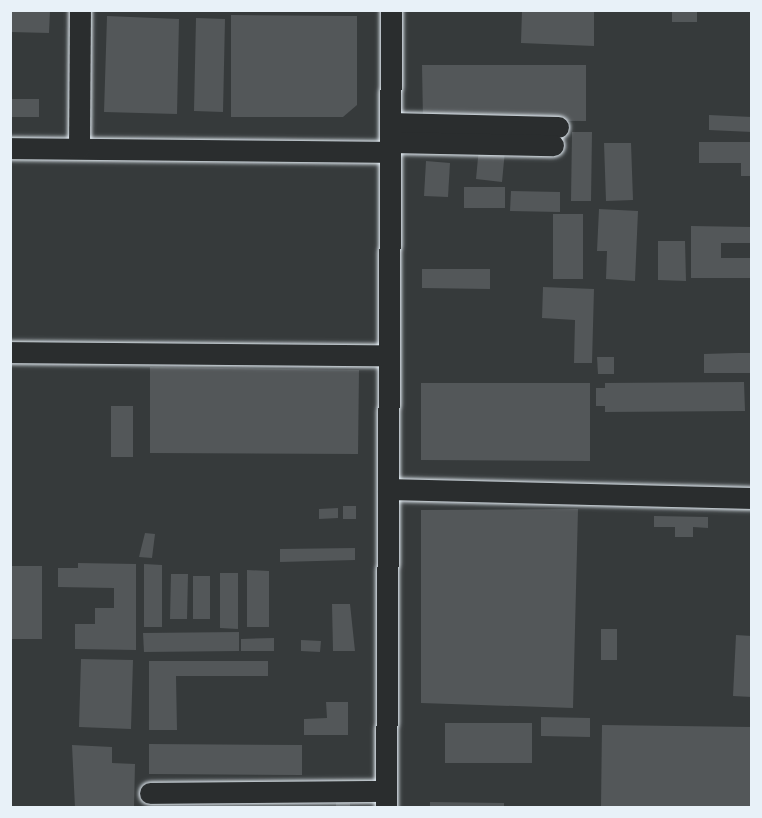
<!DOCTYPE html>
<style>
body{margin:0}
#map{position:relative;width:762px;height:818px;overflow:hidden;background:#2a2d2e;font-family:"Comic Neue",sans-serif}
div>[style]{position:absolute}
.built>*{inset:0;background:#363a3b}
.building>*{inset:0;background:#535759}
.roads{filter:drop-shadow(0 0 2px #e8f1f8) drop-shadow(0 0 2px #e8f1f8)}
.minor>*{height:21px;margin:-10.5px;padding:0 10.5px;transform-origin:10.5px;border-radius:10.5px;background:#2a2d2e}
span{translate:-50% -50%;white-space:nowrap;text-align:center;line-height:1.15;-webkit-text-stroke:5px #2a2d2e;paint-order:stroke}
.frame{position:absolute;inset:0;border:12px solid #e8f1f8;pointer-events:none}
</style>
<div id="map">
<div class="built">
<div style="clip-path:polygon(11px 11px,751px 11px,751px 807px,11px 807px)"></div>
</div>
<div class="building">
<div style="clip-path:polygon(10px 10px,50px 10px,49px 33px,10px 32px)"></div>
<div style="clip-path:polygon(522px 10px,594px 10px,594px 46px,521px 43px)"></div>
<div style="clip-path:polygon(672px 10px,697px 10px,697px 22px,672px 22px)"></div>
<div style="clip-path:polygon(231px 15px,357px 16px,357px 105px,343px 117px,231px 117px)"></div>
<div style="clip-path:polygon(107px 16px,179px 19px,177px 114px,104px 112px)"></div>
<div style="clip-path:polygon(196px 18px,225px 19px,223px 112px,194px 111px)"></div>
<div style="clip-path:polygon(422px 65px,586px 65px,586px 121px,423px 120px)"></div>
<div style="clip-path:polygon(10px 99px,39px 99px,39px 117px,10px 117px)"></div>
<div style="clip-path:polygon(709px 115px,752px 117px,752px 132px,709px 130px)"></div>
<div style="clip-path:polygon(572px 132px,592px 132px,591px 201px,571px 201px)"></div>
<div style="clip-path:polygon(699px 142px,752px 142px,752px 176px,741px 176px,741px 163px,699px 163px)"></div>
<div style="clip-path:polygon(604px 143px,631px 143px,633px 200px,606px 201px)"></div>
<div style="clip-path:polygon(479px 147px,505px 150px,502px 182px,476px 179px)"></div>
<div style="clip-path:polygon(426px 161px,450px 163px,448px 197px,424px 196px)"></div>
<div style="clip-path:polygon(464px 187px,505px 187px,505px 208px,464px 208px)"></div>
<div style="clip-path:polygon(511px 191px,560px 192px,560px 212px,510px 211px)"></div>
<div style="clip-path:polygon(599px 209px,638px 211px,635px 281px,606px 279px,607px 251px,597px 251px)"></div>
<div style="clip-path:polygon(553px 214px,583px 214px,583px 279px,553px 279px)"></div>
<div style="clip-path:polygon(691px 226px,752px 227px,752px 243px,721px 243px,721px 258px,752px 258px,752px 278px,691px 278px)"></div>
<div style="clip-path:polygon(658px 241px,685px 241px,686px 281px,658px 280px)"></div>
<div style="clip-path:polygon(422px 269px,490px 269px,490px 289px,422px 288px)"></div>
<div style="clip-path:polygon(543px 287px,594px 289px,592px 363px,574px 363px,575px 320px,542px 318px)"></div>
<div style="clip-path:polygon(738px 353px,752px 353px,752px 373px,704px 373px,704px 354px)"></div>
<div style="clip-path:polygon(597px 357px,614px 357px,614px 374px,598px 374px)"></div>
<div style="clip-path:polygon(150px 367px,359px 370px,358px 454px,150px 453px)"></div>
<div style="clip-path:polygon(744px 382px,745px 411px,605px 412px,605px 406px,596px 406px,596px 388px,605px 388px,605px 383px)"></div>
<div style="clip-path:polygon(421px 383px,590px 383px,590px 461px,421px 460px)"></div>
<div style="clip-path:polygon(111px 406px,133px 406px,133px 457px,111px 457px)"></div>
<div style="clip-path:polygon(343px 506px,356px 506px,356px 519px,343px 519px)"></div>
<div style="clip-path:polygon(338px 508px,338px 518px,319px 519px,319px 509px)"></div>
<div style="clip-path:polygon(578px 509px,573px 708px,421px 703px,421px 510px)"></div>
<div style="clip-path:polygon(654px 516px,708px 517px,708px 528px,693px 527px,693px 537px,675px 537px,675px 527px,654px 527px)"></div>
<div style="clip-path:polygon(145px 533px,155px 534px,152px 558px,139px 557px)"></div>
<div style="clip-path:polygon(355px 548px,355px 560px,280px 562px,280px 549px)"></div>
<div style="clip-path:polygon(78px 563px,136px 564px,136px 650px,75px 649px,75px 624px,95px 624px,95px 608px,114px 608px,114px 588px,58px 587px,58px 568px,78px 568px)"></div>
<div style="clip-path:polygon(144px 564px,162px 565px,162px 627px,144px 627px)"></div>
<div style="clip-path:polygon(10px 566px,42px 566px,42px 639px,10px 639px)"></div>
<div style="clip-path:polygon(247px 570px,269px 571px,269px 627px,247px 627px)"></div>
<div style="clip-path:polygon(220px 573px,238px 573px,238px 629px,220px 628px)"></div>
<div style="clip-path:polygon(171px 574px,188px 574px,187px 619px,170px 619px)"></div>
<div style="clip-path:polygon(193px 576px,210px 576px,210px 619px,193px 619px)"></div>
<div style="clip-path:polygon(332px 604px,350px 604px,355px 651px,333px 651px)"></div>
<div style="clip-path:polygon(601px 629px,617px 629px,617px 660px,601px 660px)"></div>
<div style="clip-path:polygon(239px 632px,239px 651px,144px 652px,143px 633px)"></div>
<div style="clip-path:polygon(736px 635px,752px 636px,752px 697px,733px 696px)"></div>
<div style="clip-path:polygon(274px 638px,274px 651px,241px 651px,241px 639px)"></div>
<div style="clip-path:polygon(301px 640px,321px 641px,320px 652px,301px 651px)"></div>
<div style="clip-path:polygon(81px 659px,133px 660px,131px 729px,79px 727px)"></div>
<div style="clip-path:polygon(149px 661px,268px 661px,268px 676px,176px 676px,177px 730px,149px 730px)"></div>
<div style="clip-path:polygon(326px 702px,348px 702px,348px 735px,304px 735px,304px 719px,327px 718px)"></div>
<div style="clip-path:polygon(541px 717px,590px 718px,590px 737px,541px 736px)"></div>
<div style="clip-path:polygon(445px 723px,532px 723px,532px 763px,445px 763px)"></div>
<div style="clip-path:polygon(602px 725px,752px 727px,752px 808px,601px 808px)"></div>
<div style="clip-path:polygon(149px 744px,302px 745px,302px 775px,149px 774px)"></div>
<div style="clip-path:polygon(72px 745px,112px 747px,112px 763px,135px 764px,134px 808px,75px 808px)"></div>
<div style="clip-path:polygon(336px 796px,350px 796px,350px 808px,336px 808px)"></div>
<div style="clip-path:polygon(430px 802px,504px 803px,504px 808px,430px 808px)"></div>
</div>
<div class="roads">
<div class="minor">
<div style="left:390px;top:123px;width:168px;rotate:1.4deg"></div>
<div style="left:390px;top:142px;width:163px;rotate:1.1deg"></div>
<div style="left:10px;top:148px;width:380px;rotate:0.6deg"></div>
<div style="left:79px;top:148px;width:138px;rotate:-89.6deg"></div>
<div style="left:10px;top:352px;width:379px;rotate:0.5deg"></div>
<div style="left:388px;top:489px;width:364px;rotate:1.4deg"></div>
<div style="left:150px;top:793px;width:236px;rotate:-0.5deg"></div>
<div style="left:386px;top:808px;width:798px;rotate:-89.64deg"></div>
</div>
</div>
<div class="frame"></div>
</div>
